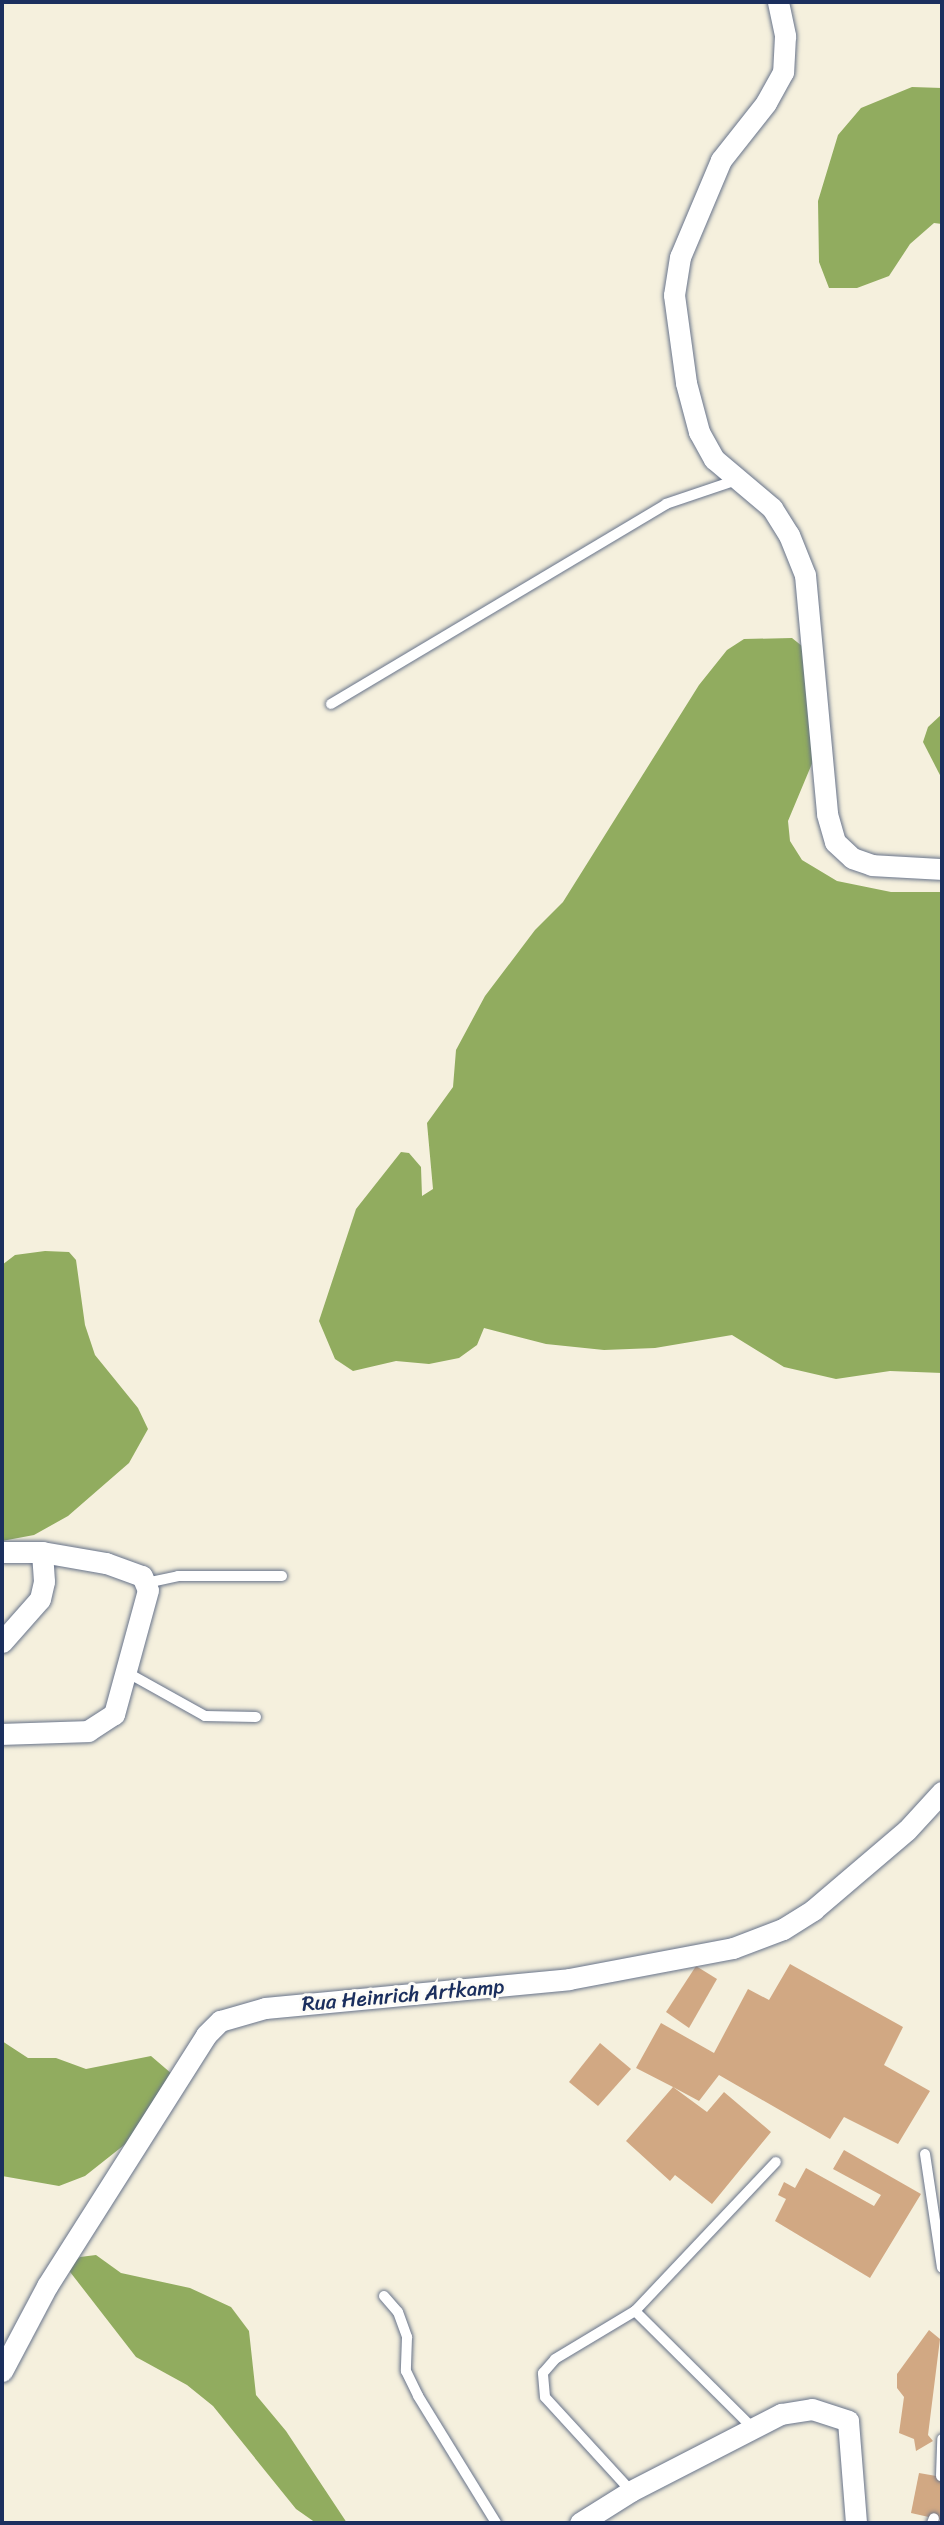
<!DOCTYPE html>
<style>
body{margin:0}
#map{position:relative;width:944px;height:2525px;overflow:hidden;background:#f5f0dd;font-family:Sriracha,sans-serif}
div>[style]{position:absolute}
.forest>*{inset:0;background:#91ac5f}
.building>*{inset:0;background:#d1a883}
.roads{filter:drop-shadow(0 0 2px #67738a) drop-shadow(0 0 2px #67738a)}
.service>*{height:10px;margin:-5px;padding:0 5px;transform-origin:5px;border-radius:5px;background:#fff}
.minor>*{height:21px;margin:-10.5px;padding:0 10.5px;transform-origin:10.5px;border-radius:10.5px;background:#fff}
span{translate:-50% -50%;white-space:nowrap;text-align:center;line-height:1.15;-webkit-text-stroke:6px #fdfcf7;paint-order:stroke}
.street-label{font-size:21px;color:#1b2f5e}
.frame{position:absolute;inset:0;border:4px solid #1b2f5e;pointer-events:none}
</style>
<div id="map">
<div class="forest">
<div style="clip-path:polygon(912px 87px,942px 88px,942px 224px,934px 223px,910px 244px,889px 276px,857px 288px,829px 288px,819px 262px,818px 201px,838px 135px,861px 108px)"></div>
<div style="clip-path:polygon(792px 638px,807px 650px,821px 742px,788px 821px,790px 841px,802px 860px,837px 881px,891px 892px,942px 892px,942px 1373px,890px 1371px,836px 1379px,784px 1367px,732px 1335px,655px 1348px,604px 1350px,546px 1344px,484px 1328px,477px 1345px,459px 1358px,429px 1364px,396px 1361px,353px 1371px,335px 1359px,319px 1321px,356px 1209px,401px 1152px,409px 1153px,421px 1167px,422px 1196px,433px 1189px,427px 1123px,453px 1087px,456px 1050px,485px 996px,535px 930px,563px 902px,699px 685px,727px 650px,744px 639px)"></div>
<div style="clip-path:polygon(942px 714px,942px 779px,923px 742px,928px 727px)"></div>
<div style="clip-path:polygon(45px 1251px,69px 1252px,76px 1260px,85px 1325px,95px 1355px,138px 1408px,148px 1429px,129px 1463px,68px 1516px,34px 1535px,2px 1541px,2px 1265px,15px 1255px)"></div>
<div style="clip-path:polygon(2px 2041px,28px 2058px,56px 2058px,86px 2069px,151px 2056px,172px 2074px,133px 2138px,85px 2176px,59px 2186px,2px 2176px)"></div>
<div style="clip-path:polygon(96px 2255px,121px 2273px,190px 2288px,231px 2307px,249px 2331px,256px 2395px,286px 2431px,347px 2523px,316px 2523px,296px 2509px,213px 2406px,187px 2385px,136px 2357px,67px 2268px,80px 2257px)"></div>
</div>
<div class="building">
<div style="clip-path:polygon(790px 1964px,903px 2027px,884px 2065px,930px 2091px,898px 2144px,844px 2117px,830px 2139px,719px 2075px,699px 2101px,673px 2087px,707px 2112px,724px 2092px,771px 2132px,712px 2204px,675px 2175px,670px 2181px,626px 2141px,673px 2087px,636px 2068px,661px 2023px,714px 2053px,748px 1989px,769px 2000px)"></div>
<div style="clip-path:polygon(696px 1966px,717px 1979px,689px 2028px,666px 2012px)"></div>
<div style="clip-path:polygon(600px 2043px,631px 2069px,598px 2106px,569px 2082px)"></div>
<div style="clip-path:polygon(844px 2150px,921px 2194px,870px 2278px,775px 2221px,786px 2199px,778px 2195px,784px 2182px,795px 2188px,806px 2168px,874px 2206px,881px 2195px,833px 2169px)"></div>
<div style="clip-path:polygon(929px 2330px,940px 2339px,928px 2435px,933px 2441px,916px 2451px,914px 2439px,899px 2433px,904px 2397px,897px 2388px,897px 2374px)"></div>
<div style="clip-path:polygon(919px 2473px,942px 2477px,942px 2520px,911px 2513px)"></div>
</div>
<div class="roads">
<div class="service">
<div style="left:331px;top:704px;width:390px;rotate:-30.8deg"></div>
<div style="left:666px;top:504px;width:72px;rotate:-18.7deg"></div>
<div style="left:146px;top:1583px;width:33px;rotate:-12deg"></div>
<div style="left:178px;top:1576px;width:104px"></div>
<div style="left:128px;top:1673px;width:88px;rotate:29.2deg"></div>
<div style="left:205px;top:1716px;width:51px;rotate:1.1deg"></div>
<div style="left:925px;top:2154px;width:115px;rotate:81.5deg"></div>
<div style="left:384px;top:2296px;width:21px;rotate:49deg"></div>
<div style="left:398px;top:2312px;width:27px;rotate:70deg"></div>
<div style="left:407px;top:2337px;width:34px;rotate:92deg"></div>
<div style="left:406px;top:2371px;width:28px;rotate:64deg"></div>
<div style="left:418px;top:2396px;width:149px;rotate:58.4deg"></div>
<div style="left:635px;top:2311px;width:166px;rotate:44.8deg"></div>
<div style="left:941px;top:2476px;width:37px;rotate:-88deg"></div>
<div style="left:631px;top:2491px;width:127px;rotate:-132.5deg"></div>
<div style="left:545px;top:2397px;width:24px;rotate:-95deg"></div>
<div style="left:543px;top:2373px;width:18px;rotate:-49deg"></div>
<div style="left:555px;top:2359px;width:93px;rotate:-31deg"></div>
<div style="left:635px;top:2311px;width:205px;rotate:-46.6deg"></div>
<div style="left:932px;top:2523px;width:5px;rotate:-68deg"></div>
</div>
<div class="minor">
<div style="left:778px;top:2px;width:35px;rotate:78deg"></div>
<div style="left:785px;top:36px;width:36px;rotate:93deg"></div>
<div style="left:783px;top:72px;width:35px;rotate:119deg"></div>
<div style="left:766px;top:103px;width:73px;rotate:128.3deg"></div>
<div style="left:721px;top:160px;width:105px;rotate:112.9deg"></div>
<div style="left:680px;top:257px;width:38px;rotate:99deg"></div>
<div style="left:674px;top:295px;width:89px;rotate:82.2deg"></div>
<div style="left:686px;top:383px;width:51px;rotate:75.1deg"></div>
<div style="left:699px;top:432px;width:31px;rotate:61deg"></div>
<div style="left:714px;top:459px;width:76px;rotate:40.2deg"></div>
<div style="left:772px;top:508px;width:32px;rotate:58deg"></div>
<div style="left:789px;top:535px;width:43px;rotate:68.2deg"></div>
<div style="left:805px;top:575px;width:240px;rotate:84.7deg"></div>
<div style="left:827px;top:814px;width:29px;rotate:74deg"></div>
<div style="left:835px;top:842px;width:23px;rotate:43deg"></div>
<div style="left:852px;top:858px;width:21px;rotate:19deg"></div>
<div style="left:872px;top:865px;width:70px;rotate:3.3deg"></div>
<div style="left:2px;top:1552px;width:40px"></div>
<div style="left:42px;top:1552px;width:65px;rotate:9.8deg"></div>
<div style="left:106px;top:1563px;width:38px;rotate:20deg"></div>
<div style="left:142px;top:1576px;width:15px;rotate:67deg"></div>
<div style="left:148px;top:1590px;width:129px;rotate:105.3deg"></div>
<div style="left:114px;top:1714px;width:31px;rotate:147deg"></div>
<div style="left:88px;top:1731px;width:86px;rotate:178deg"></div>
<div style="left:2px;top:1642px;width:57px;rotate:-48.5deg"></div>
<div style="left:40px;top:1599px;width:18px;rotate:-77deg"></div>
<div style="left:44px;top:1581px;width:29px;rotate:-94deg"></div>
<div style="left:2px;top:2371px;width:96px;rotate:-62.1deg"></div>
<div style="left:47px;top:2286px;width:297px;rotate:-57.6deg"></div>
<div style="left:206px;top:2035px;width:20px;rotate:-45deg"></div>
<div style="left:220px;top:2021px;width:47px;rotate:-16.1deg"></div>
<div style="left:265px;top:2008px;width:305px;rotate:-5.4deg"></div>
<div style="left:569px;top:1979px;width:167px;rotate:-10.7deg"></div>
<div style="left:733px;top:1948px;width:53px;rotate:-20.8deg"></div>
<div style="left:783px;top:1929px;width:36px;rotate:-32deg"></div>
<div style="left:813px;top:1910px;width:123px;rotate:-40.4deg"></div>
<div style="left:907px;top:1830px;width:52px;rotate:-47.4deg"></div>
<div style="left:580px;top:2523px;width:60px;rotate:-32.1deg"></div>
<div style="left:631px;top:2491px;width:169px;rotate:-27.2deg"></div>
<div style="left:781px;top:2414px;width:31px;rotate:-9deg"></div>
<div style="left:812px;top:2409px;width:38px;rotate:18deg"></div>
<div style="left:848px;top:2421px;width:102px;rotate:85.5deg"></div>
</div>
</div>
<div class="street-label">
<span style="left:403px;top:1995px;rotate:-5deg">Rua Heinrich Artkamp</span>
</div>
<div class="frame"></div>
</div>
